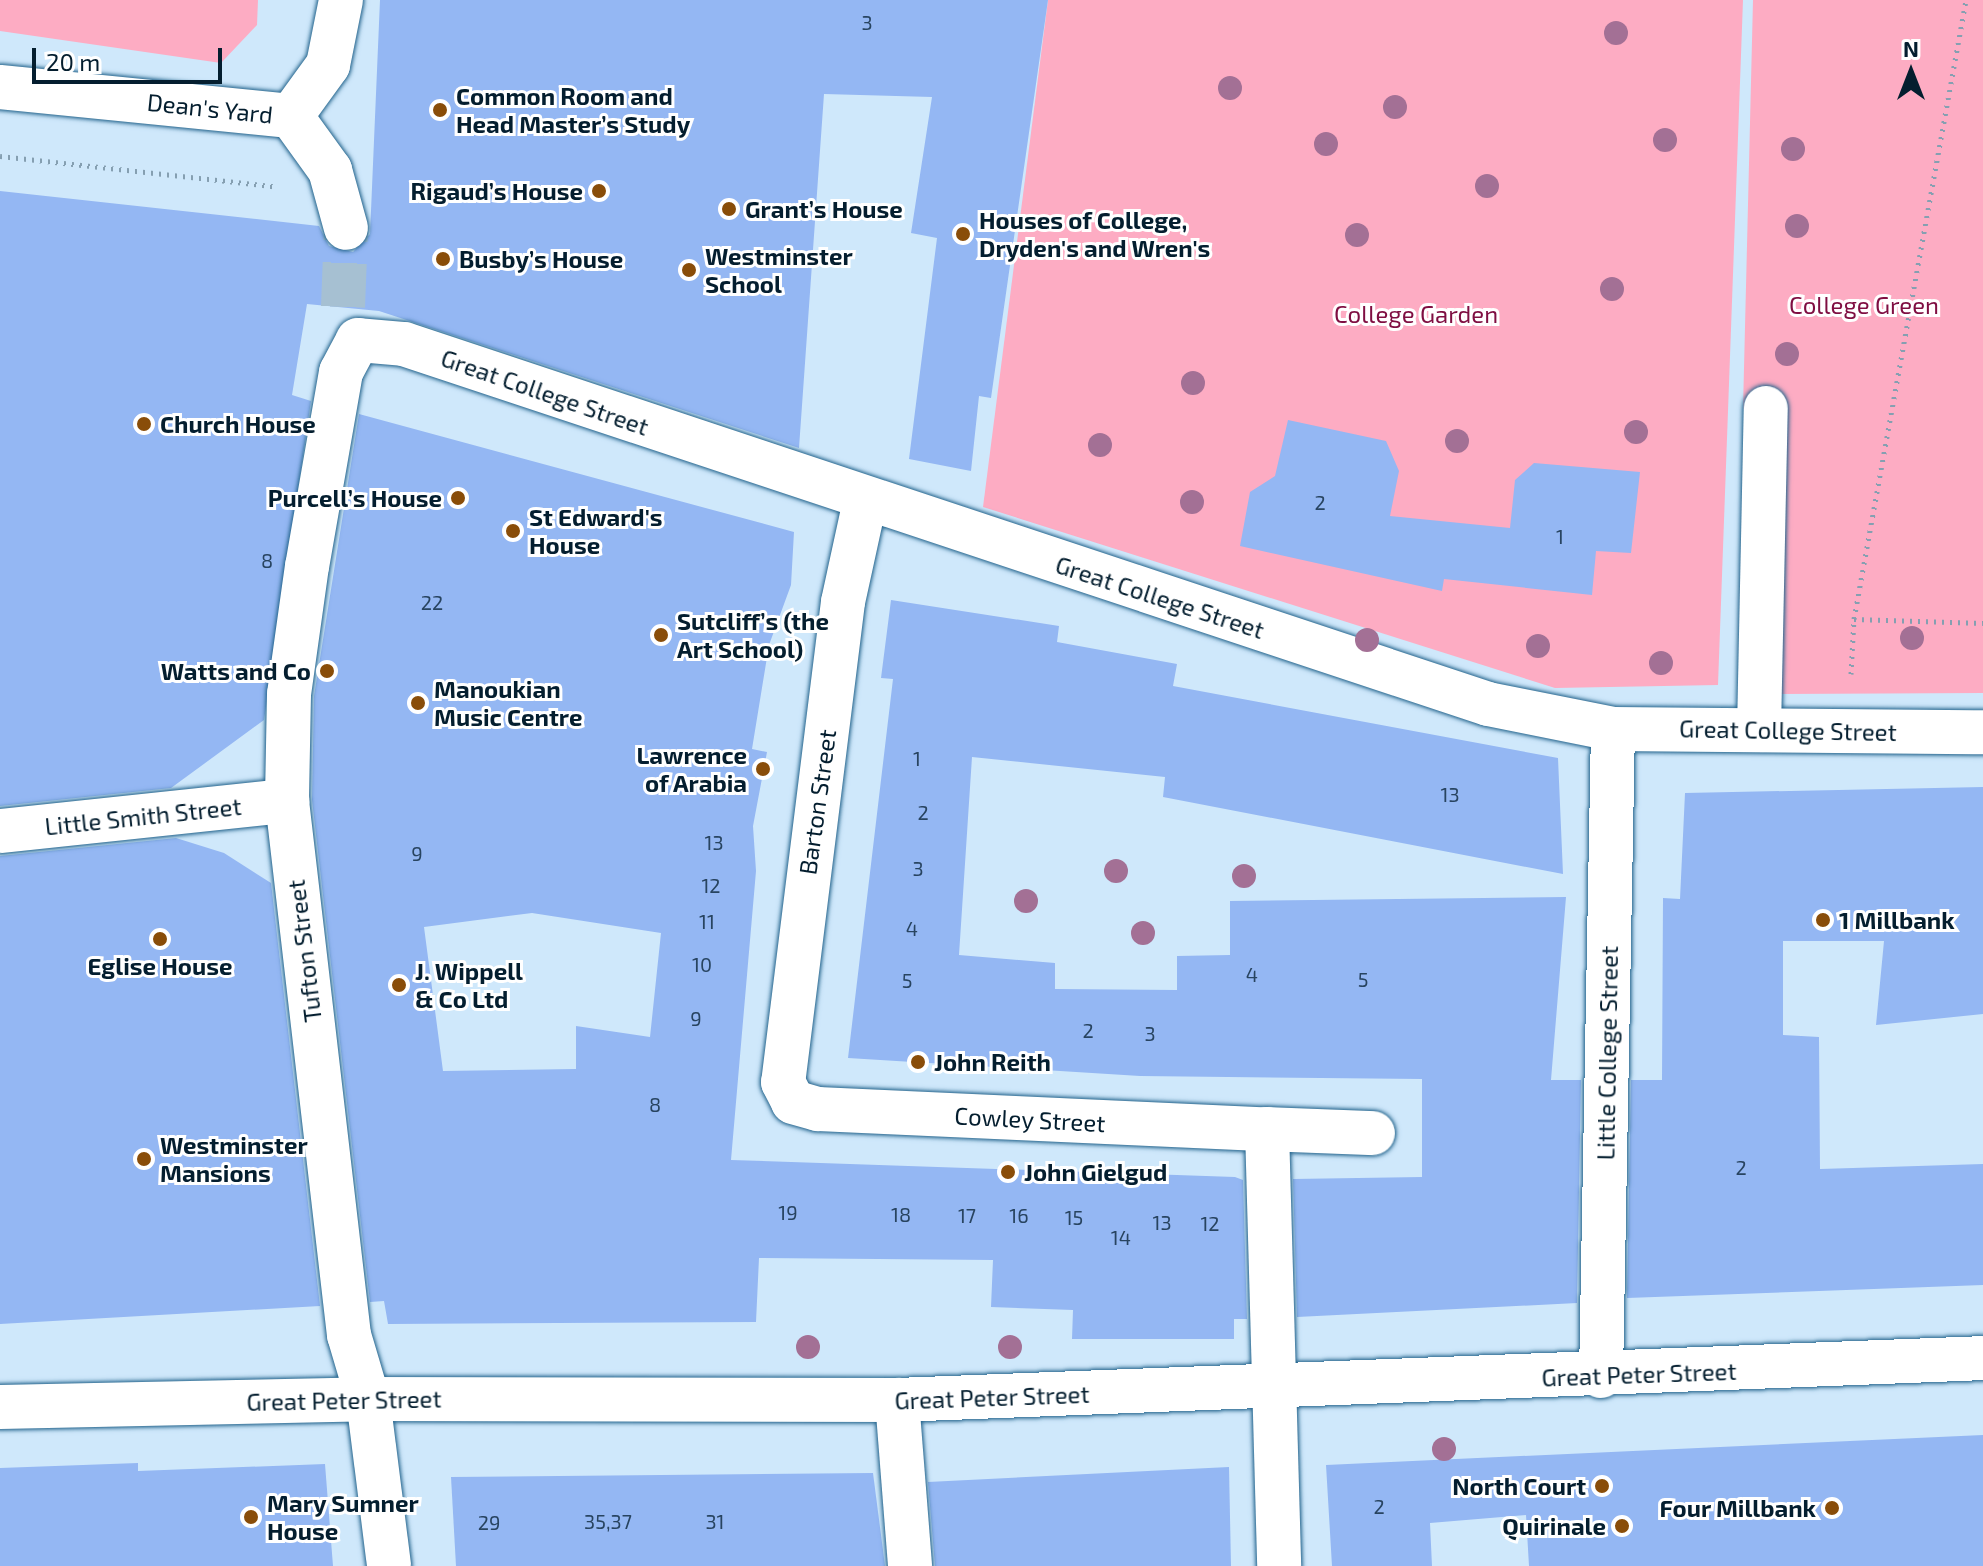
<!DOCTYPE html>
<meta charset="utf-8">
<style>
body{margin:0}
#map{position:relative;width:1983px;height:1566px;overflow:hidden;background:#cfe8fb;font-family:"Exo 2",sans-serif}
div>[style]{position:absolute}
.green>*{inset:0;background:#fdacc3}
.building>*{inset:0;background:#94b7f3}
.minor-tunnel>*{height:44px;margin-top:-22px;transform-origin:0;background:repeating-linear-gradient(90deg,#a6c0d2 0 44px,transparent 0 66px)}
.path>*{height:5px;margin-top:-2.5px;transform-origin:0;background:repeating-linear-gradient(90deg,#859fb1 0 2px,transparent 0 8px)}
.roads{filter:drop-shadow(0 0 2px #22638c) drop-shadow(0 0 2px #22638c)}
.minor>*{height:44px;margin:-22px;padding:0 22px;transform-origin:22px;border-radius:22px;background:#fff}
.trees>*{width:24px;height:24px;margin:-12px;border-radius:50%;background:#a37095}
.dots>*{width:22px;height:22px;translate:-50% -50%;box-sizing:border-box;border:4px solid #fff;border-radius:50%}
span{translate:-50% -50%;white-space:nowrap;text-align:center;line-height:1.15;-webkit-text-stroke:6px #fff;paint-order:stroke}
.number-label{font-size:20px;color:#284460}
.number-label span{-webkit-text-stroke-width:0}
.poi-label{font-size:24px;color:#041e2f;font-weight:700}
.left{translate:0 -50%;text-align:left}
.right{translate:-100% -50%;text-align:right}
.street-label{font-size:24px;color:#041e2f}
.park-label{font-size:24px;color:#7f0e42}
.north{position:absolute;left:1871px;top:32px;width:80px;height:80px;-webkit-text-stroke:6px #fff;paint-order:stroke;rotate:0deg;font-size:22px;font-weight:700;line-height:32px;text-align:center;color:#041e2f}
.north::after{content:'';display:block;margin:auto;width:28px;height:36px;background:#041e2f;clip-path:polygon(50% 0,100% 100%,50% 72%,0 100%)}
.scale{position:absolute;left:32px;top:48px;width:190px;height:36px;box-sizing:border-box;border:4px solid #041e2f;border-top:0;padding-left:10px;font-size:24px;line-height:28px;white-space:nowrap;color:#041e2f;-webkit-text-stroke:6px #fff;paint-order:stroke}
</style>
<div id="map">
<div class="green">
<div style="clip-path:polygon(0 0,258px 0,257px 25px,221px 63px,0 31px)"></div>
<div style="clip-path:polygon(1048px 0,1743px 0,1718px 685px,1555px 688px,983px 507px)"></div>
<div style="clip-path:polygon(1753px 0,1983px 0,1983px 693px,1780px 694px,1787px 407px,1743px 409px)"></div>
</div>
<div class="building">
<div style="clip-path:polygon(380px 0,1048px 0,991px 398px,979px 396px,971px 471px,909px 459px,937px 238px,911px 233px,932px 97px,824px 94px,799px 448px,379px 311px,307px 304px,292px 395px,311px 401px,264px 720px,171px 788px,0 806px,0 191px,319px 226px,329px 246px,353px 252px,370px 234px)"></div>
<div style="clip-path:polygon(evenodd,359px 414px,794px 532px,791px 585px,769px 645px,752px 749px,767px 752px,753px 826px,756px 871px,731px 1160px,1235px 1177px,1243px 1180px,1247px 1319px,1234px 1319px,1234px 1339px,1072px 1339px,1073px 1310px,991px 1307px,993px 1260px,759px 1258px,756px 1322px,388px 1324px,384px 1301px,370px 1302px,312px 800px,314px 696px,359px 414px,532px 913px,661px 933px,650px 1037px,576px 1026px,576px 1069px,443px 1071px,424px 927px,532px 913px)"></div>
<div style="clip-path:polygon(1288px 420px,1386px 441px,1399px 471px,1390px 516px,1510px 528px,1515px 480px,1534px 463px,1640px 472px,1631px 553px,1596px 551px,1592px 595px,1444px 579px,1442px 591px,1240px 546px,1250px 492px,1275px 476px)"></div>
<div style="clip-path:polygon(891px 600px,1059px 626px,1057px 642px,1177px 664px,1173px 686px,1558px 758px,1563px 874px,1163px 797px,1165px 777px,972px 757px,959px 955px,1055px 963px,1055px 989px,1177px 990px,1177px 956px,1230px 955px,1230px 901px,1566px 897px,1551px 1080px,1581px 1080px,1577px 1303px,1297px 1317px,1293px 1179px,1422px 1177px,1422px 1079px,1140px 1076px,848px 1058px,893px 679px,881px 678px)"></div>
<div style="clip-path:polygon(1983px 787px,1983px 1014px,1876px 1025px,1884px 941px,1783px 941px,1783px 1035px,1819px 1037px,1820px 1169px,1983px 1164px,1983px 1285px,1627px 1298px,1631px 1080px,1662px 1080px,1663px 898px,1680px 899px,1685px 793px)"></div>
<div style="clip-path:polygon(176px 838px,224px 853px,271px 883px,320px 1306px,0 1324px,0 856px)"></div>
<div style="clip-path:polygon(1983px 1435px,1983px 1566px,1529px 1566px,1526px 1515px,1430px 1523px,1432px 1566px,1332px 1566px,1326px 1465px)"></div>
<div style="clip-path:polygon(138px 1463px,138px 1471px,325px 1464px,333px 1566px,0 1566px,0 1468px)"></div>
<div style="clip-path:polygon(1229px 1467px,1231px 1566px,935px 1566px,928px 1482px)"></div>
<div style="clip-path:polygon(873px 1473px,885px 1566px,456px 1566px,451px 1477px)"></div>
</div>
<div class="minor-tunnel">
<div style="left:343px;top:307px;width:79px;rotate:-87.8deg"></div>
</div>
<div class="path">
<div style="left:0;top:156px;width:275px;rotate:6.3deg"></div>
<div style="left:1854px;top:619px;width:129px;rotate:1.8deg"></div>
<div style="left:1851px;top:674px;width:55px;rotate:-86.9deg"></div>
<div style="left:1854px;top:619px;width:629px;rotate:-79.74deg"></div>
</div>
<div class="roads">
<div class="minor">
<div style="left:0;top:87px;width:292px;rotate:5.7deg"></div>
<div style="left:291px;top:116px;width:63px;rotate:-54deg"></div>
<div style="left:328px;top:65px;width:66px;rotate:-78.7deg"></div>
<div style="left:291px;top:116px;width:67px;rotate:54.2deg"></div>
<div style="left:330px;top:170px;width:60px;rotate:74.6deg"></div>
<div style="left:358px;top:340px;width:46px;rotate:5deg"></div>
<div style="left:404px;top:344px;width:1142px;rotate:18.37deg"></div>
<div style="left:1488px;top:704px;width:127px;rotate:11.3deg"></div>
<div style="left:1613px;top:729px;width:370px;rotate:0.5deg"></div>
<div style="left:358px;top:340px;width:36px;rotate:118deg"></div>
<div style="left:341px;top:372px;width:197px;rotate:99.9deg"></div>
<div style="left:307px;top:566px;width:129px;rotate:98deg"></div>
<div style="left:289px;top:694px;width:107px;rotate:91.1deg"></div>
<div style="left:287px;top:801px;width:538px;rotate:83.38deg"></div>
<div style="left:349px;top:1335px;width:67px;rotate:73.5deg"></div>
<div style="left:368px;top:1399px;width:168px;rotate:82.8deg"></div>
<div style="left:865px;top:501px;width:103px;rotate:102.3deg"></div>
<div style="left:843px;top:602px;width:484px;rotate:97.1deg"></div>
<div style="left:783px;top:1082px;width:22px;rotate:63deg"></div>
<div style="left:793px;top:1102px;width:26px;rotate:16deg"></div>
<div style="left:818px;top:1109px;width:449px;rotate:2.6deg"></div>
<div style="left:1267px;top:1129px;width:437px;rotate:88.4deg"></div>
<div style="left:1759px;top:730px;width:322px;rotate:-88.8deg"></div>
<div style="left:0;top:831px;width:289px;rotate:-6deg"></div>
<div style="left:1267px;top:1129px;width:106px;rotate:2.2deg"></div>
<div style="left:1601px;top:1376px;width:647px;rotate:-88.94deg"></div>
<div style="left:897px;top:1400px;width:167px;rotate:85.5deg"></div>
<div style="left:0;top:1407px;width:368px;rotate:-1.2deg"></div>
<div style="left:368px;top:1399px;width:529px;rotate:0.11deg"></div>
<div style="left:897px;top:1400px;width:1087px;rotate:-2.21deg"></div>
</div>
</div>
<div class="trees">
<div style="left:1616px;top:33px"></div>
<div style="left:1230px;top:88px"></div>
<div style="left:1395px;top:107px"></div>
<div style="left:1665px;top:140px"></div>
<div style="left:1326px;top:144px"></div>
<div style="left:1793px;top:149px"></div>
<div style="left:1487px;top:186px"></div>
<div style="left:1797px;top:226px"></div>
<div style="left:1357px;top:235px"></div>
<div style="left:1612px;top:289px"></div>
<div style="left:1787px;top:354px"></div>
<div style="left:1193px;top:383px"></div>
<div style="left:1636px;top:432px"></div>
<div style="left:1457px;top:441px"></div>
<div style="left:1100px;top:445px"></div>
<div style="left:1192px;top:502px"></div>
<div style="left:1912px;top:638px"></div>
<div style="left:1367px;top:640px"></div>
<div style="left:1538px;top:646px"></div>
<div style="left:1661px;top:663px"></div>
<div style="left:1116px;top:871px"></div>
<div style="left:1244px;top:876px"></div>
<div style="left:1026px;top:901px"></div>
<div style="left:1143px;top:933px"></div>
<div style="left:808px;top:1347px"></div>
<div style="left:1010px;top:1347px"></div>
<div style="left:1444px;top:1449px"></div>
</div>
<div class="dots">
<div style="left:440px;top:110px;background:#894d09"></div>
<div style="left:599px;top:191px;background:#894d09"></div>
<div style="left:729px;top:209px;background:#894d09"></div>
<div style="left:963px;top:234px;background:#894d09"></div>
<div style="left:443px;top:259px;background:#894d09"></div>
<div style="left:689px;top:270px;background:#894d09"></div>
<div style="left:144px;top:424px;background:#894d09"></div>
<div style="left:458px;top:498px;background:#894d09"></div>
<div style="left:513px;top:531px;background:#894d09"></div>
<div style="left:661px;top:635px;background:#894d09"></div>
<div style="left:327px;top:671px;background:#894d09"></div>
<div style="left:418px;top:703px;background:#894d09"></div>
<div style="left:763px;top:769px;background:#894d09"></div>
<div style="left:1823px;top:920px;background:#894d09"></div>
<div style="left:160px;top:939px;background:#894d09"></div>
<div style="left:399px;top:985px;background:#894d09"></div>
<div style="left:918px;top:1062px;background:#894d09"></div>
<div style="left:144px;top:1159px;background:#894d09"></div>
<div style="left:1008px;top:1172px;background:#894d09"></div>
<div style="left:1602px;top:1486px;background:#894d09"></div>
<div style="left:1832px;top:1508px;background:#894d09"></div>
<div style="left:251px;top:1517px;background:#894d09"></div>
<div style="left:1622px;top:1526px;background:#894d09"></div>
</div>
<div class="number-label">
<span style="left:867px;top:22px">3</span>
<span style="left:1320px;top:502px">2</span>
<span style="left:1560px;top:536px">1</span>
<span style="left:267px;top:560px">8</span>
<span style="left:432px;top:602px">22</span>
<span style="left:917px;top:758px">1</span>
<span style="left:1450px;top:794px">13</span>
<span style="left:923px;top:812px">2</span>
<span style="left:714px;top:842px">13</span>
<span style="left:417px;top:853px">9</span>
<span style="left:918px;top:868px">3</span>
<span style="left:711px;top:885px">12</span>
<span style="left:707px;top:921px">11</span>
<span style="left:912px;top:928px">4</span>
<span style="left:702px;top:964px">10</span>
<span style="left:1252px;top:974px">4</span>
<span style="left:1363px;top:979px">5</span>
<span style="left:907px;top:980px">5</span>
<span style="left:696px;top:1018px">9</span>
<span style="left:1088px;top:1030px">2</span>
<span style="left:1150px;top:1033px">3</span>
<span style="left:655px;top:1104px">8</span>
<span style="left:1741px;top:1167px">2</span>
<span style="left:788px;top:1212px">19</span>
<span style="left:901px;top:1214px">18</span>
<span style="left:967px;top:1215px">17</span>
<span style="left:1019px;top:1215px">16</span>
<span style="left:1074px;top:1217px">15</span>
<span style="left:1162px;top:1222px">13</span>
<span style="left:1210px;top:1223px">12</span>
<span style="left:1121px;top:1237px">14</span>
<span style="left:1379px;top:1506px">2</span>
<span style="left:608px;top:1521px">35,37</span>
<span style="left:715px;top:1521px">31</span>
<span style="left:489px;top:1522px">29</span>
</div>
<div class="poi-label">
<span class="left" style="left:456px;top:110px">Common Room and<br>Head Master’s Study</span>
<span class="right" style="left:583px;top:191px">Rigaud’s House</span>
<span class="left" style="left:745px;top:209px">Grant’s House</span>
<span class="left" style="left:979px;top:234px">Houses of College,<br>Dryden's and Wren's</span>
<span class="left" style="left:705px;top:270px">Westminster<br>School</span>
<span class="left" style="left:459px;top:259px">Busby’s House</span>
<span class="left" style="left:160px;top:424px">Church House</span>
<span class="right" style="left:442px;top:498px">Purcell’s House</span>
<span class="left" style="left:529px;top:531px">St Edward's<br>House</span>
<span class="left" style="left:677px;top:635px">Sutcliff’s (the<br>Art School)</span>
<span class="right" style="left:311px;top:671px">Watts and Co</span>
<span class="left" style="left:434px;top:703px">Manoukian<br>Music Centre</span>
<span class="right" style="left:747px;top:769px">Lawrence<br>of Arabia</span>
<span class="left" style="left:1839px;top:920px">1 Millbank</span>
<span style="left:160px;top:966px">Eglise House</span>
<span class="left" style="left:415px;top:985px">J. Wippell<br>&amp; Co Ltd</span>
<span class="left" style="left:934px;top:1062px">John Reith</span>
<span class="left" style="left:160px;top:1159px">Westminster<br>Mansions</span>
<span class="left" style="left:1024px;top:1172px">John Gielgud</span>
<span class="right" style="left:1586px;top:1486px">North Court</span>
<span class="left" style="left:267px;top:1517px">Mary Sumner<br>House</span>
<span class="right" style="left:1816px;top:1508px">Four Millbank</span>
<span class="right" style="left:1606px;top:1526px">Quirinale</span>
</div>
<div class="street-label">
<span style="left:210px;top:108px;rotate:6deg">Dean's Yard</span>
<span style="left:545px;top:392px;rotate:19deg">Great College Street</span>
<span style="left:1160px;top:597px;rotate:18deg">Great College Street</span>
<span style="left:1788px;top:730px;rotate:1deg">Great College Street</span>
<span style="left:817px;top:802px;rotate:-82deg">Barton Street</span>
<span style="left:143px;top:816px;rotate:-6deg">Little Smith Street</span>
<span style="left:304px;top:951px;rotate:-97deg">Tufton Street</span>
<span style="left:1607px;top:1053px;rotate:-89deg">Little College Street</span>
<span style="left:1030px;top:1119px;rotate:3deg">Cowley Street</span>
<span style="left:1639px;top:1374px;rotate:-2deg">Great Peter Street</span>
<span style="left:992px;top:1397px;rotate:-2deg">Great Peter Street</span>
<span style="left:344px;top:1400px;rotate:-1deg">Great Peter Street</span>
</div>
<div class="park-label">
<span style="left:1864px;top:305px">College Green</span>
<span style="left:1416px;top:314px">College Garden</span>
</div>
<div class="north">N</div>
<div class="scale">20 m</div>
</div>
